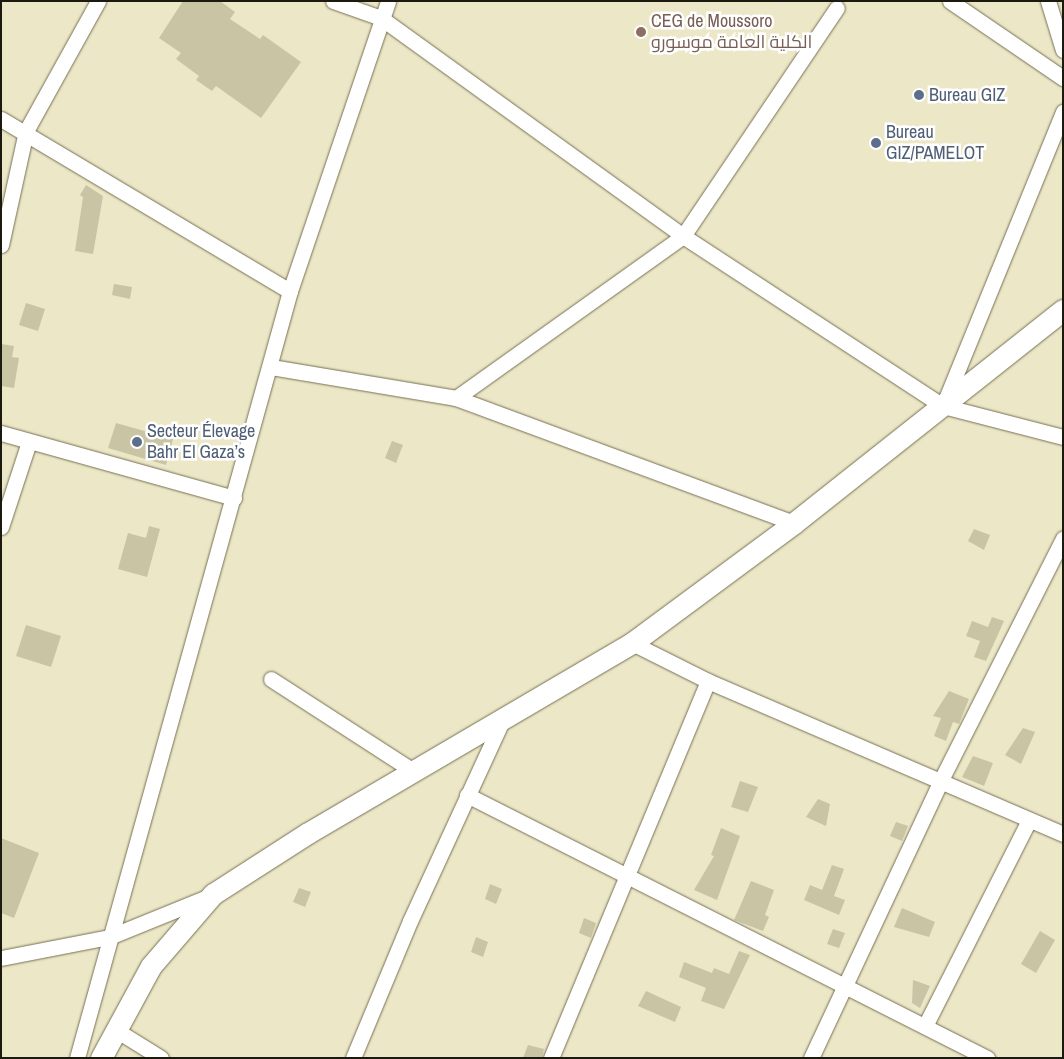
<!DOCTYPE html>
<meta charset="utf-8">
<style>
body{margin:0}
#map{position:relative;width:1064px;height:1059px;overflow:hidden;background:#ece7c7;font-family:"Archivo Narrow",Cairo,sans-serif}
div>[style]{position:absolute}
.building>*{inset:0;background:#c9c4a4}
.roads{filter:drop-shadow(0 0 1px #757053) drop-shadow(0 0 1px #757053)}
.minor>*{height:15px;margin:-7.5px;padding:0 7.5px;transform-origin:7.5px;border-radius:7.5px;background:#fff}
.secondary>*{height:21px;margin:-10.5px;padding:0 10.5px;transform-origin:10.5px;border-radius:10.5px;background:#fff}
.dots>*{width:14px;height:14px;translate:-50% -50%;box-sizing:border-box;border:2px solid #fff;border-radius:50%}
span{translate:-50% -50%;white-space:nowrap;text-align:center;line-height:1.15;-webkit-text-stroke:5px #fff;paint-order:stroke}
.education-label{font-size:18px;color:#785e54}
.left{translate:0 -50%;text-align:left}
.service-label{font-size:18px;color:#4e5e75}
.frame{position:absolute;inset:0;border:2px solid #1c1a0e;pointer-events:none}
</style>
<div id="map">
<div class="building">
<div style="clip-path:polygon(183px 1px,220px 1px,235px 12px,230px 19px,260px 39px,263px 35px,301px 62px,261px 118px,216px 86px,212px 91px,196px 80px,199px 76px,176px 59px,181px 53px,159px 38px)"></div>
<div style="clip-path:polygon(86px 185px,103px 196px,93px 254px,75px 251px,83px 197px,80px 195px)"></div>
<div style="clip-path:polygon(114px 284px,132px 287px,130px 299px,112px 295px)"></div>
<div style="clip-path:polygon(26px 303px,45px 309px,38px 331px,19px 325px)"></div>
<div style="clip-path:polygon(1px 344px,14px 346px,12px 357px,19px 358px,14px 388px,1px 386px)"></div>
<div style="clip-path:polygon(116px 423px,173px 439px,166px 465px,108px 448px)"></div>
<div style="clip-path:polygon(392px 441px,403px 445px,396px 463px,385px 458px)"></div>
<div style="clip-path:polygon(149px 526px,160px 529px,147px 577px,118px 569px,128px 533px,146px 538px)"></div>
<div style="clip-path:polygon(974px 529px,990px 535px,984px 550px,968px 541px)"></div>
<div style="clip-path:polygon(992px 617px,1004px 621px,986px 661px,974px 657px,980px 641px,966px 636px,972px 621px,988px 627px)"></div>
<div style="clip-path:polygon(26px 625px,61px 636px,51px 667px,16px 656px)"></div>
<div style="clip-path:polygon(949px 691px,969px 699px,959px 724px,953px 722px,946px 741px,934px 736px,941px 718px,933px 716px)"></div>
<div style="clip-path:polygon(1023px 728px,1035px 732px,1021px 764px,1005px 755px)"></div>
<div style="clip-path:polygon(973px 756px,993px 763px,984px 786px,962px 777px)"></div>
<div style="clip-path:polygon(740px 781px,758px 787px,748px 812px,731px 807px)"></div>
<div style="clip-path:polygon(818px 799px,830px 804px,826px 826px,806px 817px)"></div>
<div style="clip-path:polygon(896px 822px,908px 826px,902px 841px,890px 836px)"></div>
<div style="clip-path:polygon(721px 828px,740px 836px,717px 900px,694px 890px,714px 856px,711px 855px)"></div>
<div style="clip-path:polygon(1px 838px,39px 853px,14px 918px,1px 913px)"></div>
<div style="clip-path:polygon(832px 865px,844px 869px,834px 896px,845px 900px,839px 915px,804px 900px,810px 885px,822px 890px)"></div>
<div style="clip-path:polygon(751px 881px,774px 890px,765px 915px,769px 917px,763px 931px,734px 920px)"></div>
<div style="clip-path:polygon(490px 884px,502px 889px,496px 904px,485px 899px)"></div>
<div style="clip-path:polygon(299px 888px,311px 892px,305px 907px,293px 902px)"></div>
<div style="clip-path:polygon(902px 908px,935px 922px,929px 937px,894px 927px)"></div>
<div style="clip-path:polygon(584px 918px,596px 923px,591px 938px,579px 933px)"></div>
<div style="clip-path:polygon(833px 929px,845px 933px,839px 948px,827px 944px)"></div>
<div style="clip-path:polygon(1040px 931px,1055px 940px,1036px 973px,1021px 964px)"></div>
<div style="clip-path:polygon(476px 937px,488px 942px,483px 957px,471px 952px)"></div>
<div style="clip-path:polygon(739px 951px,750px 955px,724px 1009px,701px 1001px,706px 988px,679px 977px,684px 962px,712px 973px,714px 968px,729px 974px)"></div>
<div style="clip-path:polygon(913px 980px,930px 986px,920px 1008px,912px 1003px)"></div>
<div style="clip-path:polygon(646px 991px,681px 1007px,675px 1022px,638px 1006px)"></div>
<div style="clip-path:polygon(528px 1045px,544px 1049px,542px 1058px,523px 1058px)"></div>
</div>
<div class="roads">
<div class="minor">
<div style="left:333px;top:1px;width:51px;rotate:19.5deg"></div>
<div style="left:381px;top:18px;width:372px;rotate:35.8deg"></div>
<div style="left:683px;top:236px;width:311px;rotate:33.2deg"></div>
<div style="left:943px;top:406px;width:318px;rotate:-67.8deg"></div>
<div style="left:950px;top:1px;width:137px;rotate:34.3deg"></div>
<div style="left:1048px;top:1px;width:51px;rotate:73deg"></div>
<div style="left:1px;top:119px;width:336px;rotate:30.8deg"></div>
<div style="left:1px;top:245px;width:117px;rotate:-77.6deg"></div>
<div style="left:26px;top:131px;width:149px;rotate:-61deg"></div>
<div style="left:271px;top:367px;width:188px;rotate:9.5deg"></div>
<div style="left:456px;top:398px;width:360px;rotate:20.3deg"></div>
<div style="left:456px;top:398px;width:279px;rotate:-35.5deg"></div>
<div style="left:683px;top:236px;width:275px;rotate:-56deg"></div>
<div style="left:943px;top:406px;width:124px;rotate:14.5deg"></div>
<div style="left:1px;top:433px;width:242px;rotate:15.6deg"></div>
<div style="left:1px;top:527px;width:89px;rotate:-71.8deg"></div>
<div style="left:632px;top:643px;width:85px;rotate:26.6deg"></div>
<div style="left:708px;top:681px;width:387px;rotate:23.3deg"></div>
<div style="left:271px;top:679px;width:169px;rotate:32.9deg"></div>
<div style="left:467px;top:795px;width:583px;rotate:26.83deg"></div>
<div style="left:1px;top:958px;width:110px;rotate:-11deg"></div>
<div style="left:109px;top:937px;width:109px;rotate:-22.1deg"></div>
<div style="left:925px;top:1026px;width:231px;rotate:-63.2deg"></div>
<div style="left:116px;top:1030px;width:53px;rotate:31.9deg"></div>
<div style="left:77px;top:1058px;width:796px;rotate:-74.48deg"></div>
<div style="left:290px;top:291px;width:306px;rotate:-71.3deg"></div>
<div style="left:353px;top:1058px;width:148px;rotate:-67.4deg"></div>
<div style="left:410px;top:921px;width:225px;rotate:-65.3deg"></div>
<div style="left:551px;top:1058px;width:408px;rotate:-67.4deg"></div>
<div style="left:811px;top:1058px;width:305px;rotate:-64.9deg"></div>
<div style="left:940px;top:782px;width:273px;rotate:-63.2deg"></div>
</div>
<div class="secondary">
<div style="left:101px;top:1058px;width:105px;rotate:-61.5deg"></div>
<div style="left:151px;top:966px;width:95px;rotate:-49.3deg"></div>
<div style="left:213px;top:894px;width:113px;rotate:-32.7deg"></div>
<div style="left:308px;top:833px;width:376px;rotate:-30.4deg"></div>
<div style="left:632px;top:643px;width:202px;rotate:-36.5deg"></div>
<div style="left:794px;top:523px;width:343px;rotate:-38.4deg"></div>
</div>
</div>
<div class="dots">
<div style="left:641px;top:32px;background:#8d6e63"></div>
<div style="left:919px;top:95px;background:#5c6f8a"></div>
<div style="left:876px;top:143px;background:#5c6f8a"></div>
<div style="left:137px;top:442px;background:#5c6f8a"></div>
</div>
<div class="education-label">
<span class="left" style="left:651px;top:32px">CEG de Moussoro<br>الكلية العامة موسورو</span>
</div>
<div class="service-label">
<span class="left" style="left:929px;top:95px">Bureau GIZ</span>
<span class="left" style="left:886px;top:143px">Bureau<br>GIZ/PAMELOT</span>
<span class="left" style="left:147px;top:442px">Secteur Élevage<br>Bahr El Gaza’s</span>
</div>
<div class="frame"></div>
</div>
